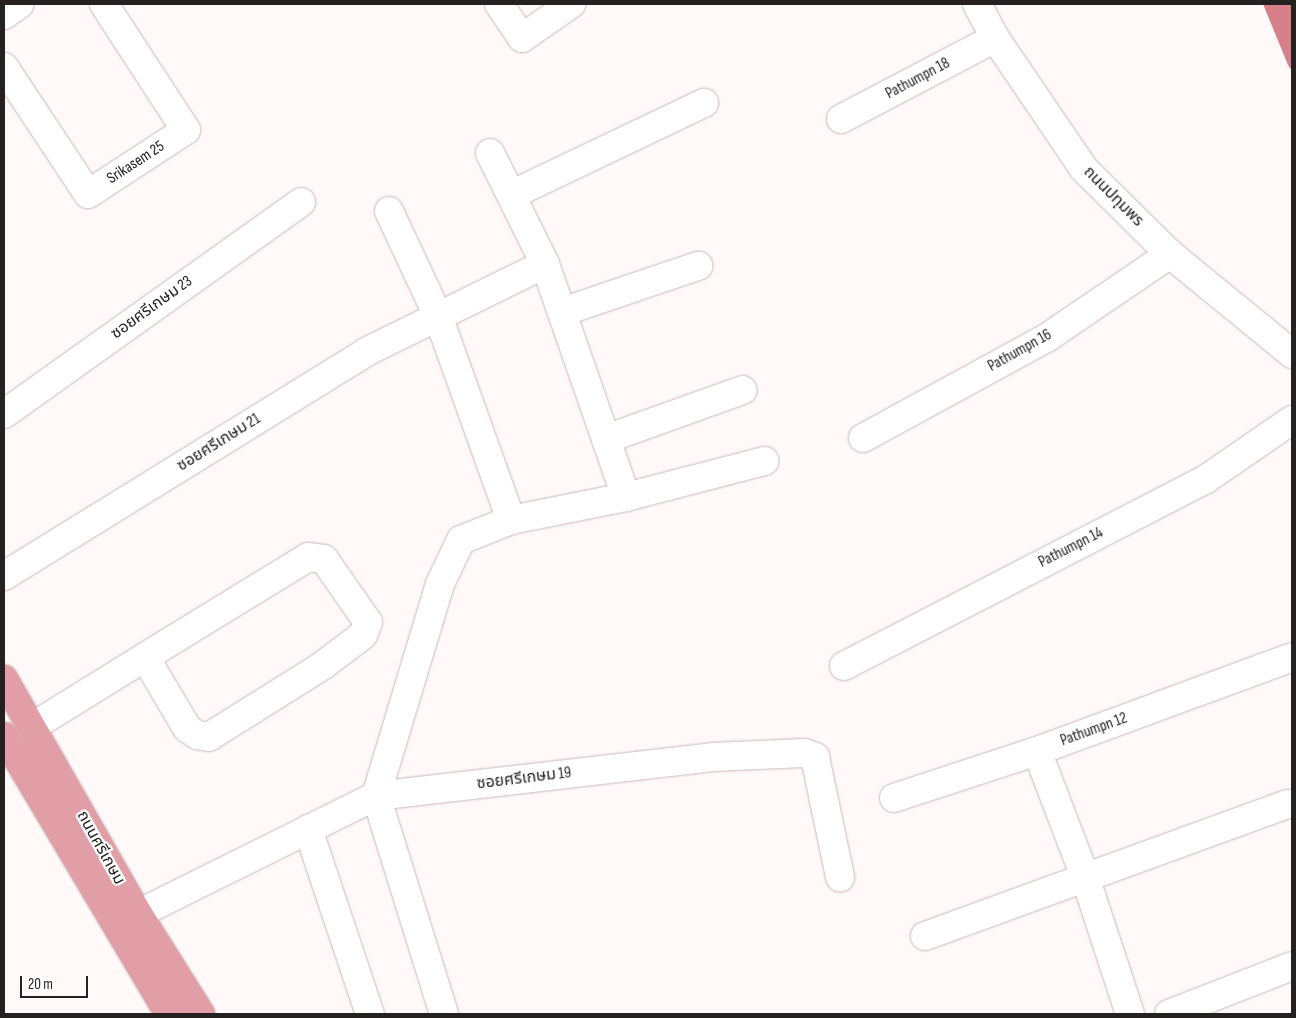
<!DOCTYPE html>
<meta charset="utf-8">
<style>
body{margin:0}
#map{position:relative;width:1296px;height:1018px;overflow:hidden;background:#fff9f9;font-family:"Sofia Sans Condensed","Noto Sans Thai",sans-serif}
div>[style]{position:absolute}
.water>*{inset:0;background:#d78089}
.roads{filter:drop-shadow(0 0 1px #c8bbbb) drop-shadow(0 0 1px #c8bbbb)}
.minor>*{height:28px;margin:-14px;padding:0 14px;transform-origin:14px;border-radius:14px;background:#fff}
.major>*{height:28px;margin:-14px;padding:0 14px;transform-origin:14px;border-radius:14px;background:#e19ea7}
span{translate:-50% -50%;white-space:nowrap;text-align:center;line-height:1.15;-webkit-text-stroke:4.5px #fff;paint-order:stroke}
.street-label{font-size:16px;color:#262121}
.frame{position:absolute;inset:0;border:5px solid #262121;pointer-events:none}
.scale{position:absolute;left:20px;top:976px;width:68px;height:22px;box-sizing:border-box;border:2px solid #262121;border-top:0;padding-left:6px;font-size:15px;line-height:18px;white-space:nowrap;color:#262121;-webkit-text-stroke:4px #fff;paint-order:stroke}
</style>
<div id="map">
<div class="water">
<div style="clip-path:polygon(1263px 4px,1292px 4px,1292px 71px,1288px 65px)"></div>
</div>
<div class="roads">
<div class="minor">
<div style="left:499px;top:4px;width:41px;rotate:55.9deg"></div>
<div style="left:522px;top:38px;width:60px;rotate:-34.8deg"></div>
<div style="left:977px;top:4px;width:38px;rotate:62deg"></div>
<div style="left:995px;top:38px;width:158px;rotate:55.8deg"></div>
<div style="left:1084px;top:169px;width:121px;rotate:44.7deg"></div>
<div style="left:1170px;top:254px;width:158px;rotate:39.3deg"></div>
<div style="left:4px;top:15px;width:19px;rotate:-35deg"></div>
<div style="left:4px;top:67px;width:152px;rotate:56.5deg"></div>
<div style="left:88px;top:194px;width:117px;rotate:-33.1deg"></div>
<div style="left:186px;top:130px;width:150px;rotate:-123.1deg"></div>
<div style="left:841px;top:119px;width:174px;rotate:-27.7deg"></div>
<div style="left:490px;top:153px;width:124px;rotate:63.6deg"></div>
<div style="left:545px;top:264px;width:247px;rotate:70.8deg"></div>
<div style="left:511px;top:195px;width:214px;rotate:-25.5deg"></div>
<div style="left:389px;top:211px;width:116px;rotate:65deg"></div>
<div style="left:438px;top:316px;width:217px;rotate:70.3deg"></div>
<div style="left:562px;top:312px;width:144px;rotate:-18.7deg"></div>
<div style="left:4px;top:414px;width:365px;rotate:-35.5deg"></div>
<div style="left:863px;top:438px;width:211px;rotate:-28.6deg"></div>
<div style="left:1048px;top:337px;width:148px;rotate:-34.2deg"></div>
<div style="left:606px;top:439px;width:145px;rotate:-19.7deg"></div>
<div style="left:4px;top:576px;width:426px;rotate:-31.7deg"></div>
<div style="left:366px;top:352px;width:199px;rotate:-26.2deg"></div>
<div style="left:844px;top:666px;width:407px;rotate:-27.3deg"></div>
<div style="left:1206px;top:479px;width:104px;rotate:-34.5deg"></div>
<div style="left:32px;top:727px;width:133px;rotate:-31.8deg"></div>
<div style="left:145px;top:657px;width:191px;rotate:-31.5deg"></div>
<div style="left:308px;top:557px;width:16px;rotate:7deg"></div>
<div style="left:324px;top:559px;width:77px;rotate:55.1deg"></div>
<div style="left:368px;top:622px;width:14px;rotate:111deg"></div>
<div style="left:363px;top:635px;width:51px;rotate:142.9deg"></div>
<div style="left:322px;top:666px;width:133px;rotate:147.9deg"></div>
<div style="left:209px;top:737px;width:12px;rotate:-171deg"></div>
<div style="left:197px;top:735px;width:12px;rotate:-145deg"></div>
<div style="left:187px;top:728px;width:82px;rotate:-120.6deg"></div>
<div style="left:1037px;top:751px;width:135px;rotate:69.1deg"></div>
<div style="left:1085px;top:877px;width:144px;rotate:71.8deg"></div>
<div style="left:894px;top:798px;width:151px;rotate:-18.2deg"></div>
<div style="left:1037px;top:751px;width:272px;rotate:-20.2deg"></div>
<div style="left:308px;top:829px;width:195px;rotate:71.5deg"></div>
<div style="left:138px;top:914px;width:266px;rotate:-26.4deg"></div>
<div style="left:376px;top:796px;width:339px;rotate:-6.6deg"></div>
<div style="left:713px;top:757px;width:91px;rotate:-2.5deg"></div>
<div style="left:804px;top:753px;width:12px;rotate:20deg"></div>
<div style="left:815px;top:757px;width:123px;rotate:78.2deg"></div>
<div style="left:925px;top:936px;width:386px;rotate:-20deg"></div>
<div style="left:444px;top:1014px;width:228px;rotate:-107.3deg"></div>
<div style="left:376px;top:796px;width:221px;rotate:-73.2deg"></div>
<div style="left:440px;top:584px;width:49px;rotate:-64.5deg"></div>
<div style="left:461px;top:540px;width:54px;rotate:-21.8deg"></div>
<div style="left:511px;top:520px;width:117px;rotate:-11.3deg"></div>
<div style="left:626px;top:497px;width:143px;rotate:-14.6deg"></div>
<div style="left:1169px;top:1014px;width:132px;rotate:-21.3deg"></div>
</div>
<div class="major">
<div style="left:4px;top:679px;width:271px;rotate:60.3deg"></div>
<div style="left:138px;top:914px;width:118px;rotate:57.8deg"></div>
<div style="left:4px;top:736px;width:323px;rotate:59.3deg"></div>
</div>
</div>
<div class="street-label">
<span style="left:918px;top:79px;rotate:-28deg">Pathumpn 18</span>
<span style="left:136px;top:163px;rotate:-33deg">Srikasem 25</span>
<span style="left:1113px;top:197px;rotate:45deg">ถนนปทุมพร</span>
<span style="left:152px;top:308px;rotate:-36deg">ซอยศรีเกษม 23</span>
<span style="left:1020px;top:351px;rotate:-29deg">Pathumpn 16</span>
<span style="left:219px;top:443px;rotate:-32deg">ซอยศรีเกษม 21</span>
<span style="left:1071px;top:548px;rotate:-27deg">Pathumpn 14</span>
<span style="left:1094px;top:730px;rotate:-20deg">Pathumpn 12</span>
<span style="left:524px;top:779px;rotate:-7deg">ซอยศรีเกษม 19</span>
<span style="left:100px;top:848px;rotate:61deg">ถนนศรีเกษม</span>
</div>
<div class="frame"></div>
<div class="scale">20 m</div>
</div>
